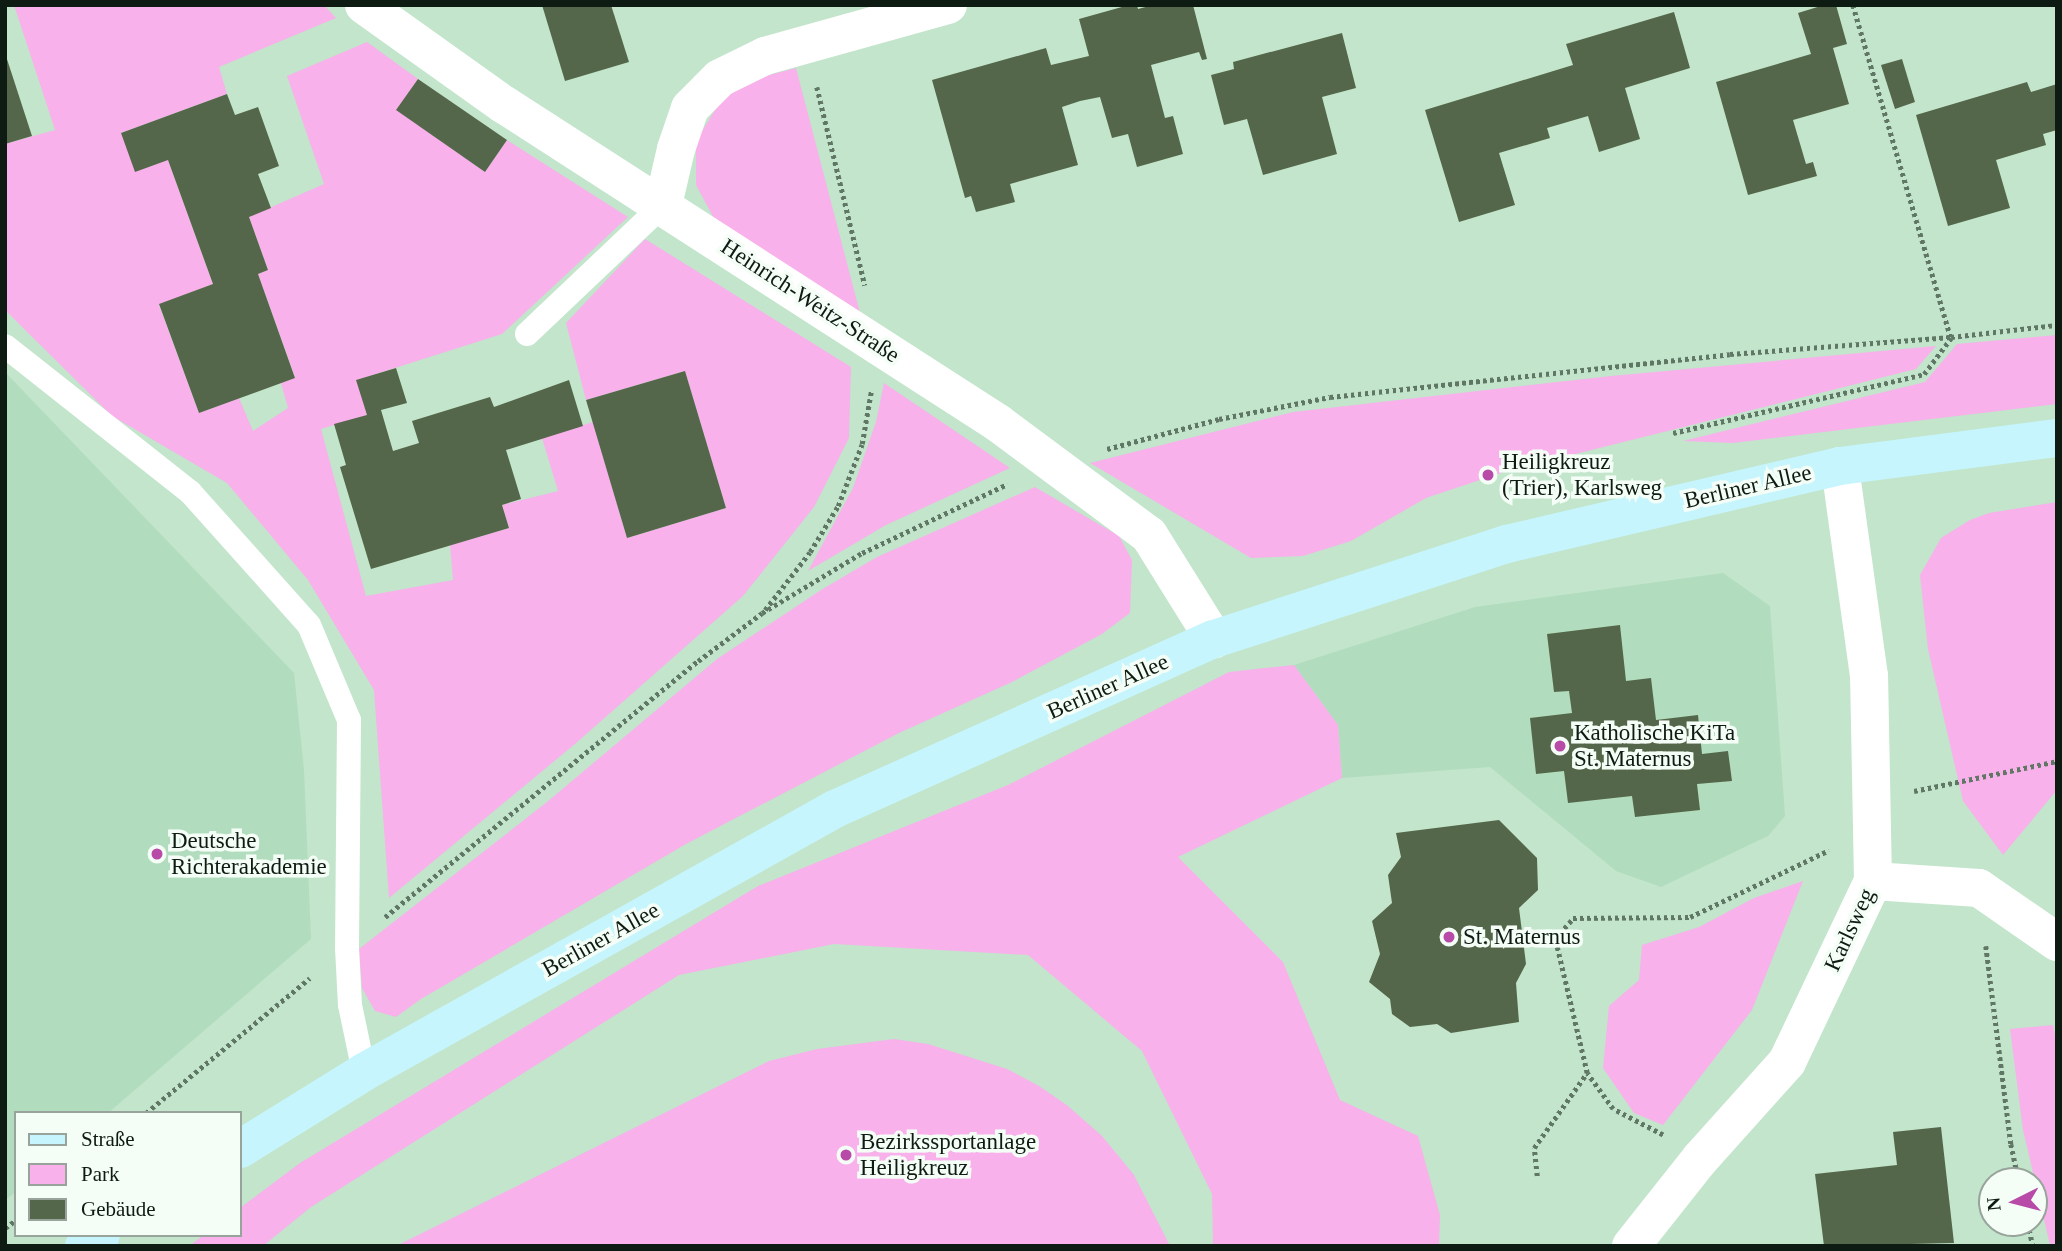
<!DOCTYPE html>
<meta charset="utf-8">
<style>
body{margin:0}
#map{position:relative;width:2062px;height:1251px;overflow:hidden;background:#c2e5cb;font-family:"Times New Roman",serif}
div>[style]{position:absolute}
.built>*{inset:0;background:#b2dcbe}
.green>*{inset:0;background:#f8b1ea}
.building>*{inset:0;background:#55674a}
.path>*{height:4.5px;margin-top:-2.25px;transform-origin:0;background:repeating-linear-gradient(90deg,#607766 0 3.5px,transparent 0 7px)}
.lane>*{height:24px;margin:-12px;padding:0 12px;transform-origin:12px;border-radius:12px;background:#fff}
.street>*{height:38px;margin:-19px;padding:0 19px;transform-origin:19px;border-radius:19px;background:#fff}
.secondary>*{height:38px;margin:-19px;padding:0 19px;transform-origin:19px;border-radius:19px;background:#c6f5fe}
.dots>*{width:19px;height:19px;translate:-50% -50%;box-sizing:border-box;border:4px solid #f4fef7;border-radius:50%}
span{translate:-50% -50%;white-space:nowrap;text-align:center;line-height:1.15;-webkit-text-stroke:7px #f4fef7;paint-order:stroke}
.street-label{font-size:23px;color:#0e1b12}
.poi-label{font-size:23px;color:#0e1b12}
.left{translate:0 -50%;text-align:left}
.frame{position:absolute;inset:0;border:7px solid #0e1b12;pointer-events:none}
.legend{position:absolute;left:14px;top:1111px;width:228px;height:126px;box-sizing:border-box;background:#f4fef7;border:2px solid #98a39b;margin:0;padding:9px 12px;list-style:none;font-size:21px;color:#0e1b12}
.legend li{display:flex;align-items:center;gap:14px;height:35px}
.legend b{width:35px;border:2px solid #98a39b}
.north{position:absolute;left:1978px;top:1167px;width:70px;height:70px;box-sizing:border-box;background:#f4fef7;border:2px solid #98a39b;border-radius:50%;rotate:264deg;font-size:19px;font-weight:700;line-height:28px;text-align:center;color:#0e1b12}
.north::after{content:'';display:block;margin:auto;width:24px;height:32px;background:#b84aa8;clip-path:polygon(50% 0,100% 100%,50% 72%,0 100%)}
</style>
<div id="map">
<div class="built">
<div style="clip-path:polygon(5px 372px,294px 673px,304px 770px,311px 939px,108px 1113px,16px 1113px,16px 1192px,5px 1200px)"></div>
<div style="clip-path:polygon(1723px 573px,1770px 606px,1785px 816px,1768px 836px,1661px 887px,1616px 871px,1490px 767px,1342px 778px,1338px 725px,1294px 665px,1475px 607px)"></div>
</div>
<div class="green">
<div style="clip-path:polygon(14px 5px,324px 5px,336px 18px,219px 67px,227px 94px,121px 133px,168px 160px,213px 284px,159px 305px,199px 413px,239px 398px,253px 431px,288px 408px,281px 383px,295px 377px,258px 274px,268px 270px,249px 217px,324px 184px,287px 76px,367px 42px,418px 79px,397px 110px,485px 172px,507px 140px,628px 217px,502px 334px,357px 380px,367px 415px,321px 429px,366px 596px,453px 580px,450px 545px,509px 528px,502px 505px,558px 491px,542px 438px,593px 422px,627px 538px,726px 508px,685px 371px,586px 400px,566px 323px,645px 239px,851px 367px,849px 438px,814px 507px,743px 596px,575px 744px,389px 898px,374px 690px,308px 580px,227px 483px,112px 416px,5px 310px,5px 144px,55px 130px)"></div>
<div style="clip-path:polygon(796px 68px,860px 313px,717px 224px,696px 185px,696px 141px,723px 97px,739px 83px)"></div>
<div style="clip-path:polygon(2057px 335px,2057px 404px,1733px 443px,1683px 441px,1925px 382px,1957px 344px)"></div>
<div style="clip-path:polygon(1936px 346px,1916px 369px,1507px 471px,1426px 498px,1351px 541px,1303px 556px,1251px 558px,1090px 463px,1293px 412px,1611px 376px)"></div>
<div style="clip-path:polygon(884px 383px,1010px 468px,886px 525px,808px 571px,853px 488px,876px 422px)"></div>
<div style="clip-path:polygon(1035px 487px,1119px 536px,1132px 560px,1130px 613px,1102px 634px,1012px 682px,899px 733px,686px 844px,421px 999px,396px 1017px,375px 1011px,362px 988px,359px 949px,547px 802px,717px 659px,821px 590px,877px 557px)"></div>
<div style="clip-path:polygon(2057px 502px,2057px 790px,2003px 855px,1963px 801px,1928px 649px,1920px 575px,1941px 538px,1970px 520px,1989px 513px)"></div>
<div style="clip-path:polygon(1294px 665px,1338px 725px,1342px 778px,1178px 857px,1283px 962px,1340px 1100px,1418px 1136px,1440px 1215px,1439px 1246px,1213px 1246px,1212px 1194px,1142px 1051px,1028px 955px,834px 944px,679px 975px,311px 1207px,263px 1246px,189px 1246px,204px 1235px,240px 1235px,240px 1208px,300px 1163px,758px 886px,1008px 785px,1229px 672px)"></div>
<div style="clip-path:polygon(1803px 881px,1752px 1010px,1663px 1125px,1634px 1113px,1603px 1068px,1609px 1006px,1639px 980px,1642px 945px,1699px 927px,1754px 898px)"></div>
<div style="clip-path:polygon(2053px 1025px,2057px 1048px,2057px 1245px,2050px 1245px,2023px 1130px,2010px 1029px)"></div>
<div style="clip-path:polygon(894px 1039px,928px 1044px,1007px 1069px,1039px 1086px,1068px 1106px,1102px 1136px,1134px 1175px,1170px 1246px,396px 1246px,769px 1061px,817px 1049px)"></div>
</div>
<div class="building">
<div style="clip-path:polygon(542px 5px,611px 5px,629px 62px,565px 81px)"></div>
<div style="clip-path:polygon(1129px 5px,1137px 5px,1138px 9px,1153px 5px,1193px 5px,1207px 59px,1202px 60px,1199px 52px,1151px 65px,1165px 118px,1173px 116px,1183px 154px,1137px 167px,1128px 134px,1112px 138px,1100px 97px,1080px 101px,1062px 107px,1078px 165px,1010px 184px,1015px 202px,976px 212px,971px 196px,965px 198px,932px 80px,1046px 48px,1051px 65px,1089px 56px,1079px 19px)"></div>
<div style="clip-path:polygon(1824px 5px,1836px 5px,1847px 44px,1833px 48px,1849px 104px,1793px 120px,1806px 164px,1813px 162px,1817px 176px,1748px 195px,1716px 82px,1811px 54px,1798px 13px)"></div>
<div style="clip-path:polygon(1674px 12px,1690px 68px,1625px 88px,1640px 139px,1599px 152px,1588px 116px,1547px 128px,1550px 138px,1499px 153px,1515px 205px,1459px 222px,1425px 110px,1573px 65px,1566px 44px)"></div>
<div style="clip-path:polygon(1342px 33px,1356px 88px,1322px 97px,1337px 154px,1263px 175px,1247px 119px,1224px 125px,1211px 75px,1234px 69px,1233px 62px)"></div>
<div style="clip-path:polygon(5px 53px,32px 136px,5px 144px)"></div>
<div style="clip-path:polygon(1902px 59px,1915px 102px,1895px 109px,1881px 65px)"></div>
<div style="clip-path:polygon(418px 79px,507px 140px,485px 172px,396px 110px)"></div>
<div style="clip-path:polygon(2027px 82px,2031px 92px,2057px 84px,2057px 130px,2043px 134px,2046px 145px,1996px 160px,2010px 208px,1948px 226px,1916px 115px)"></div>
<div style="clip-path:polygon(227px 94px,235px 115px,258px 107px,279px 166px,258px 174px,271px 208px,249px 217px,268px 270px,258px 274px,295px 378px,199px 413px,159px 304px,213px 284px,168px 160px,135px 172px,121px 133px)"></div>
<div style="clip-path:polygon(396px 368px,407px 403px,381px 410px,393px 451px,419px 443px,412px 421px,490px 397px,494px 407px,569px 380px,583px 426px,506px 450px,521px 499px,502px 505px,509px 528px,371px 569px,340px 467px,346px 465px,334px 424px,367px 415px,356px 380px)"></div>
<div style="clip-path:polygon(685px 371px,726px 508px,627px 538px,586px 400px)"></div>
<div style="clip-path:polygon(1620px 625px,1626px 681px,1651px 678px,1656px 720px,1698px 715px,1702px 754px,1728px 751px,1732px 781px,1697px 784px,1700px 810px,1635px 817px,1632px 796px,1568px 803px,1564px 771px,1536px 774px,1530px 718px,1572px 713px,1569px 691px,1554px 692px,1547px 634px)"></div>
<div style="clip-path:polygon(1499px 820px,1537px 858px,1538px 890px,1519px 908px,1526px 964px,1516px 983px,1519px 1022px,1451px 1033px,1437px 1024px,1410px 1027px,1392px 1014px,1390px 999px,1369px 982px,1380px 954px,1372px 921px,1392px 903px,1388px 875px,1401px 857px,1396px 833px)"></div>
<div style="clip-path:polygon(1941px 1127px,1954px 1243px,1824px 1246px,1815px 1174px,1897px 1165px,1893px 1132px)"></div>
</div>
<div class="path">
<div style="left:1853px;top:5px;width:346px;rotate:73.6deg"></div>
<div style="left:817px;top:87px;width:204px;rotate:76.4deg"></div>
<div style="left:1673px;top:433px;width:258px;rotate:-13.2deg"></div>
<div style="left:1924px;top:374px;width:45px;rotate:-53.1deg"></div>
<div style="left:1107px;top:449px;width:116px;rotate:-15deg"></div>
<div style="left:1219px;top:419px;width:113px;rotate:-11.2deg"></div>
<div style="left:1330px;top:397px;width:402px;rotate:-6.1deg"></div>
<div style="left:1730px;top:354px;width:222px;rotate:-4.4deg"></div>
<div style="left:1951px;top:337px;width:107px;rotate:-6.5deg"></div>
<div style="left:765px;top:610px;width:73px;rotate:-52.2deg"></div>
<div style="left:810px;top:552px;width:54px;rotate:-58.7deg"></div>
<div style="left:838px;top:506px;width:66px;rotate:-68.8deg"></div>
<div style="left:862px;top:444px;width:53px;rotate:-80.2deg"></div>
<div style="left:1914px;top:791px;width:146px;rotate:-11.8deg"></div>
<div style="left:385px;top:917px;width:404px;rotate:-39.3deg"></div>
<div style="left:698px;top:661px;width:80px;rotate:-36.9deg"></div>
<div style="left:762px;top:613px;width:117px;rotate:-31deg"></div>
<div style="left:862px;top:553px;width:161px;rotate:-25.4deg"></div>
<div style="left:1986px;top:946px;width:200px;rotate:82.8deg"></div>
<div style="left:2011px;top:1144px;width:38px;rotate:78deg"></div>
<div style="left:146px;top:1113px;width:212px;rotate:-39.5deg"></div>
<div style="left:1663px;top:1135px;width:56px;rotate:-152.5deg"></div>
<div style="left:1613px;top:1109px;width:44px;rotate:-125.8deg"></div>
<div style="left:1587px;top:1073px;width:138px;rotate:-103.4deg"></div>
<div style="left:1555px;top:939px;width:28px;rotate:-49deg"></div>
<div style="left:1573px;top:918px;width:117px;rotate:-0.5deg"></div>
<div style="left:1690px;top:917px;width:154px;rotate:-25.7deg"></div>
<div style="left:1537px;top:1176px;width:28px;rotate:-96deg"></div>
<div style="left:1534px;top:1148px;width:92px;rotate:-54.8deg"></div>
<div style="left:2028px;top:1223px;width:24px;rotate:78deg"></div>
<div style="left:5px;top:1228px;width:14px;rotate:-36deg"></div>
</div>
<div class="lane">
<div style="left:527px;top:334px;width:187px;rotate:-43.5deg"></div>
<div style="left:5px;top:346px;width:236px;rotate:38.3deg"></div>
<div style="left:190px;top:492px;width:178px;rotate:48.2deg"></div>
<div style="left:309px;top:625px;width:103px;rotate:67.2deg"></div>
<div style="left:349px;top:720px;width:228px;rotate:90.5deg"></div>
<div style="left:347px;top:948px;width:57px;rotate:87deg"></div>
<div style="left:350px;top:1005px;width:68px;rotate:78.2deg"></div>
</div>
<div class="street">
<div style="left:364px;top:5px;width:171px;rotate:35.5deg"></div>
<div style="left:503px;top:104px;width:589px;rotate:32.8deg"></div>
<div style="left:998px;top:423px;width:188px;rotate:36.6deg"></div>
<div style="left:1149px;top:535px;width:123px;rotate:58deg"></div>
<div style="left:663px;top:205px;width:57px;rotate:-76.9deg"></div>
<div style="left:676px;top:149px;width:43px;rotate:-71.1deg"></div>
<div style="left:690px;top:108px;width:42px;rotate:-45deg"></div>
<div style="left:720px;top:78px;width:50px;rotate:-26.1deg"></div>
<div style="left:765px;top:56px;width:190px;rotate:-15.6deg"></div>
<div style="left:1873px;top:881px;width:106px;rotate:3.8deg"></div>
<div style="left:1979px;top:888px;width:95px;rotate:34.7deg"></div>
<div style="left:1631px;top:1246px;width:111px;rotate:-51.6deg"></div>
<div style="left:1700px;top:1159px;width:130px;rotate:-48.1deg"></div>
<div style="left:1787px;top:1062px;width:200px;rotate:-64.6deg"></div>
<div style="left:1873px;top:881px;width:205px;rotate:-91.1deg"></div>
<div style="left:1869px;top:676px;width:212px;rotate:-97.9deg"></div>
</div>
<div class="secondary">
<div style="left:240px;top:1149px;width:146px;rotate:-31.8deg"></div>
<div style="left:364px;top:1072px;width:539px;rotate:-29.18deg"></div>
<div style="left:835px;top:809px;width:415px;rotate:-24.2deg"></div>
<div style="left:1214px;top:639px;width:308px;rotate:-18deg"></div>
<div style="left:1507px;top:544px;width:342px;rotate:-13.2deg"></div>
<div style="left:1840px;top:466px;width:219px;rotate:-7.4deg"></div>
<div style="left:84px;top:1246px;width:20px;rotate:-33deg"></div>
</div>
<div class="dots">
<div style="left:1488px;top:475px;background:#b84aa8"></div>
<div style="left:1560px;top:746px;background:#b84aa8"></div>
<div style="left:157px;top:854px;background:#b84aa8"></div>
<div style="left:1449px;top:937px;background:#b84aa8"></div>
<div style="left:846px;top:1155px;background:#b84aa8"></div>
</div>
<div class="street-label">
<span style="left:810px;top:301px;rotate:33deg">Heinrich-Weitz-Straße</span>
<span style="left:1748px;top:487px;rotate:-13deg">Berliner Allee</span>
<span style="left:1108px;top:687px;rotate:-24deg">Berliner Allee</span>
<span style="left:1850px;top:930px;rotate:-65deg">Karlsweg</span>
<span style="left:601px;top:940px;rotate:-29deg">Berliner Allee</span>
</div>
<div class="poi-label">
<span class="left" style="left:1502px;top:475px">Heiligkreuz<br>(Trier), Karlsweg</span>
<span class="left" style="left:1574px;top:746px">Katholische KiTa<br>St. Maternus</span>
<span class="left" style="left:171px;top:854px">Deutsche<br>Richterakademie</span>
<span class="left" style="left:1463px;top:937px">St. Maternus</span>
<span class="left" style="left:860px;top:1155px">Bezirkssportanlage<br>Heiligkreuz</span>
</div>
<div class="frame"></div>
<ul class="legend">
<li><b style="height:9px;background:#c6f5fe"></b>Straße</li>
<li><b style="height:19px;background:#f8b1ea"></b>Park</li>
<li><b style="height:19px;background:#55674a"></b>Gebäude</li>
</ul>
<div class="north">N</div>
</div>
